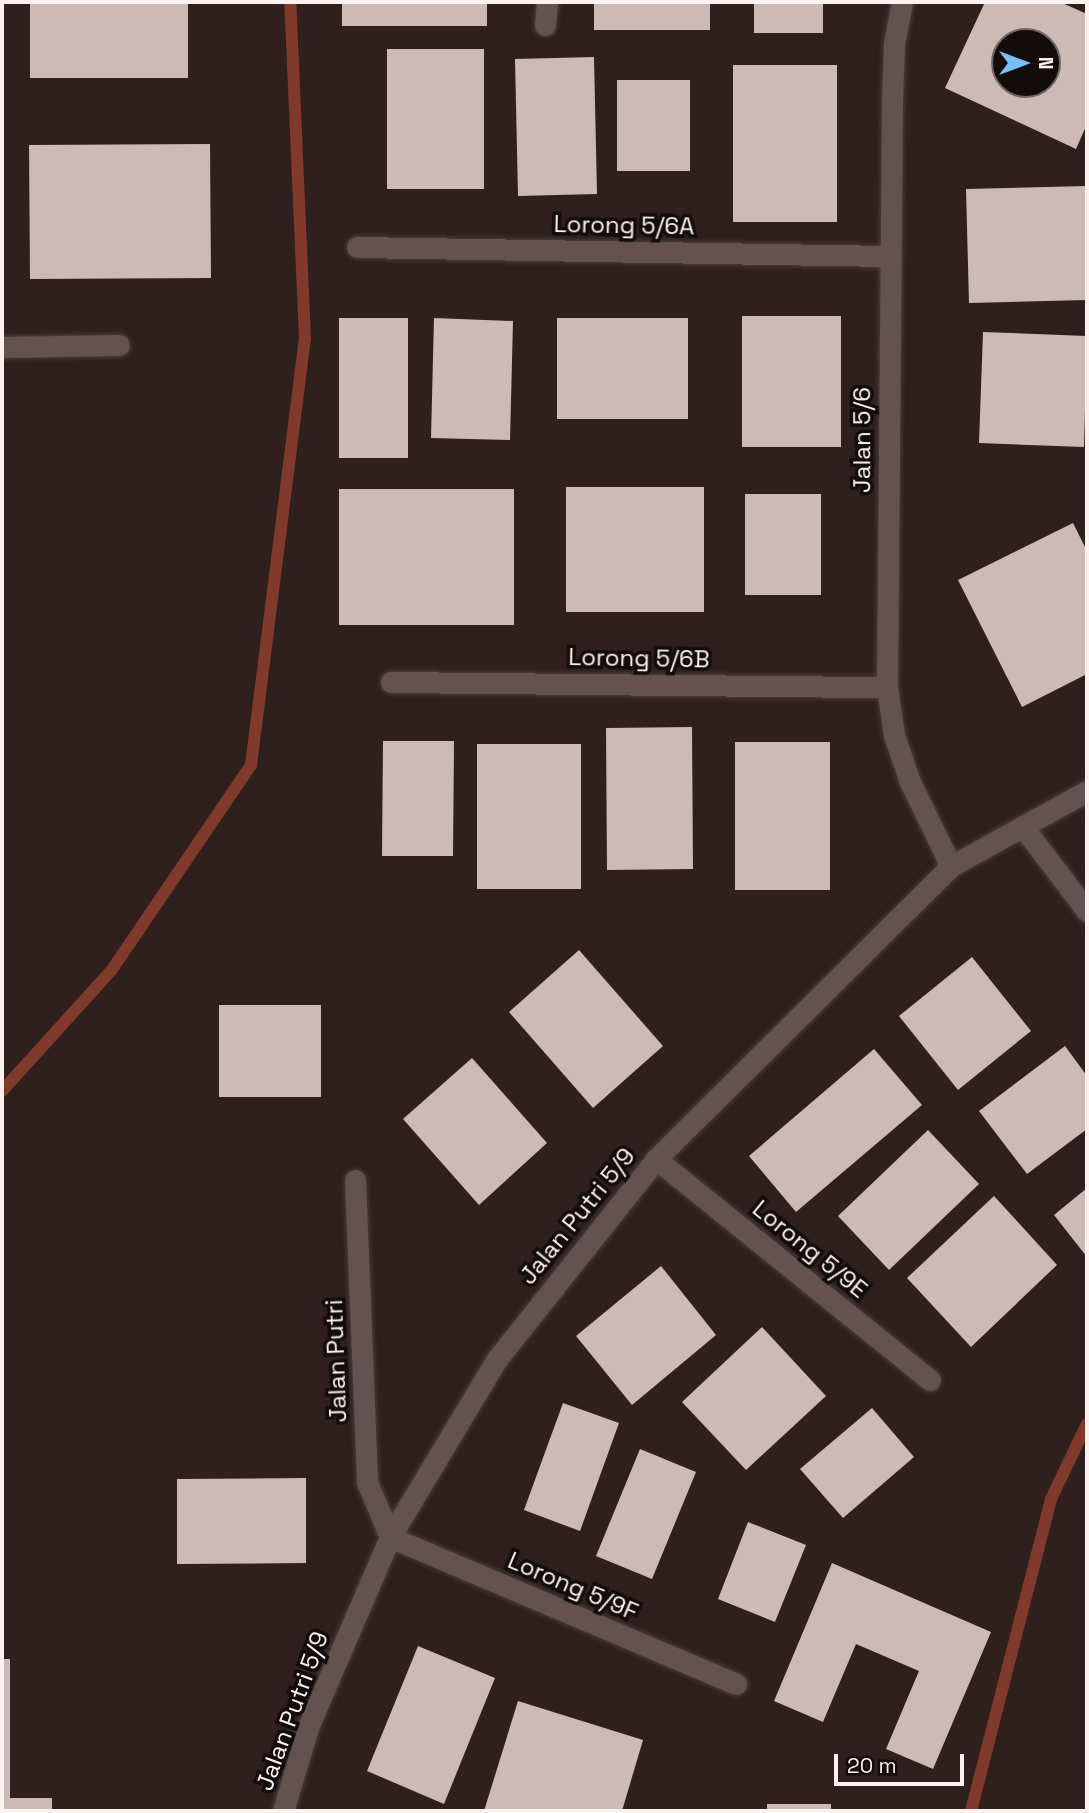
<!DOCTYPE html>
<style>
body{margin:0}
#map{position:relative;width:1089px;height:1813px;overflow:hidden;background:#2f201d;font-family:"Space Grotesk",sans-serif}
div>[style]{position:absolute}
.stream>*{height:12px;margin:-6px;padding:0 6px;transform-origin:6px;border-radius:6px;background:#803a2b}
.building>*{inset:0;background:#cebab5}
.roads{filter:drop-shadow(0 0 2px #493d3a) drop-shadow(0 0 2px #493d3a)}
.street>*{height:21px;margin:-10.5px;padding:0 10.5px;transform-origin:10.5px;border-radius:10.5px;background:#63524d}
span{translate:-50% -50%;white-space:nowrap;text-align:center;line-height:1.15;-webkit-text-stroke:7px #120c0a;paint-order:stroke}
.street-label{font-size:24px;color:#fdf2f0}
.frame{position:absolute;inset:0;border:4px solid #fdf2f0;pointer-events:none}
.north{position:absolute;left:991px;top:28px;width:70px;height:70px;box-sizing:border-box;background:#120c0a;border:2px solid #706866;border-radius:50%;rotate:90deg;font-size:19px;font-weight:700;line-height:28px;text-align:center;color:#fdf2f0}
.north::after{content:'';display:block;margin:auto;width:24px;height:32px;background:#78bff7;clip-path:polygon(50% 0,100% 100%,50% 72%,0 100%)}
.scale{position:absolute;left:834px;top:1754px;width:130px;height:32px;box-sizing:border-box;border:4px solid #fdf2f0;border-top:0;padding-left:9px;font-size:21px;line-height:24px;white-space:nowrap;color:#fdf2f0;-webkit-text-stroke:5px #120c0a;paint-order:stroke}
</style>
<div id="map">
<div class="stream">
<div style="left:2px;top:1091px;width:162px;rotate:-47.8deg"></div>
<div style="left:111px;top:971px;width:249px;rotate:-55.8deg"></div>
<div style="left:251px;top:765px;width:429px;rotate:-82.8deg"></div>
<div style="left:305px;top:339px;width:337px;rotate:-92.5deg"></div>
<div style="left:971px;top:1811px;width:322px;rotate:-75.6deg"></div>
<div style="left:1051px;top:1499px;width:83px;rotate:-64.4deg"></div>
</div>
<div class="building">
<div style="clip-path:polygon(30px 2px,188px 2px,188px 78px,30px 78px)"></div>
<div style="clip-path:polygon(342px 2px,487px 2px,487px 26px,342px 26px)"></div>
<div style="clip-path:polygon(594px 2px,710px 2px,710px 30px,594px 30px)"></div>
<div style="clip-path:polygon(754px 2px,823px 2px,823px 33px,754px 33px)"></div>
<div style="clip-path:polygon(evenodd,985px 2px,1060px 2px,1087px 14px,1087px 124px,1076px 149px,945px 88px,985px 2px,1005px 42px,1047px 42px,1047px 84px,1005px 84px,1005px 42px)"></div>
<div style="clip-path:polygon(387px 49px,484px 49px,484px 189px,387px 189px)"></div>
<div style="clip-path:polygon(594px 57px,597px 194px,518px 196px,515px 59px)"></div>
<div style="clip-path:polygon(733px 65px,837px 65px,837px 222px,733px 222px)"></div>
<div style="clip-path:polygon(617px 80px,690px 80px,690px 171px,617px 171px)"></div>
<div style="clip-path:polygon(210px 144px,211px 278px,30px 279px,29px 145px)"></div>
<div style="clip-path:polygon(1087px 186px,1087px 300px,969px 303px,966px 189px)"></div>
<div style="clip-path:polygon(742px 316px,841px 316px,841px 447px,742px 447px)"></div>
<div style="clip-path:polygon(339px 318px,408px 318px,408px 458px,339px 458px)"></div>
<div style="clip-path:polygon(434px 318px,513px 321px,510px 440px,431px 438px)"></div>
<div style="clip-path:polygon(557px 318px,688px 318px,688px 419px,557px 419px)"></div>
<div style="clip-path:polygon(983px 332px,1087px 336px,1084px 447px,979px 443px)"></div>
<div style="clip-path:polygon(566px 487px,704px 487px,704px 612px,566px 612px)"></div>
<div style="clip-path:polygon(339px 489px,514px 489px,514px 625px,339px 625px)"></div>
<div style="clip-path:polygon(745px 494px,821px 494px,821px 595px,745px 595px)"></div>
<div style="clip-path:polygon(1073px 523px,1087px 551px,1087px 674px,1022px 707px,958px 580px)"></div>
<div style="clip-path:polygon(692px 727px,693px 869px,607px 870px,606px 728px)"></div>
<div style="clip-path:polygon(383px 741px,454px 741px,453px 856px,382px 856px)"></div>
<div style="clip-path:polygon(735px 742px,830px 742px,830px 890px,735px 890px)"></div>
<div style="clip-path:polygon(477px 744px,581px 744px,581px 889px,477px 889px)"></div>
<div style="clip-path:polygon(579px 950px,663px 1046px,593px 1108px,509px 1012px)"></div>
<div style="clip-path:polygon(972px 957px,1031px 1031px,958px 1090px,899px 1016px)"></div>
<div style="clip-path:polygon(219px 1005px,321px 1005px,321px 1097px,219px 1097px)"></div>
<div style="clip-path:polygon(1065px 1046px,1087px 1076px,1087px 1129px,1027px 1174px,979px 1111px)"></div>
<div style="clip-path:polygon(874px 1049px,922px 1105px,796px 1212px,749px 1156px)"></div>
<div style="clip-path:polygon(472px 1058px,547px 1143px,479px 1205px,403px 1119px)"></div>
<div style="clip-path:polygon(928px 1130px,979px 1184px,889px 1270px,838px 1216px)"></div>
<div style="clip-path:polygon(1087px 1188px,1087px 1257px,1054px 1215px)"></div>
<div style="clip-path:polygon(994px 1196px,1057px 1265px,971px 1347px,907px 1278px)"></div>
<div style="clip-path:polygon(661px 1266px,716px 1335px,632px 1405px,576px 1336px)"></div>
<div style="clip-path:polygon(762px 1327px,826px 1396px,746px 1470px,682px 1402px)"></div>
<div style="clip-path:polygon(563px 1403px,619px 1423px,580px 1531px,524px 1510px)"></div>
<div style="clip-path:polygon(872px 1408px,914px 1457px,843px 1518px,800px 1469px)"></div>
<div style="clip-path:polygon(640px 1449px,696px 1472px,652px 1579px,596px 1556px)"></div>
<div style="clip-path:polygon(306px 1478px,306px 1563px,177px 1564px,177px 1479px)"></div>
<div style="clip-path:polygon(748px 1522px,806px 1545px,775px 1622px,718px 1599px)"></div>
<div style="clip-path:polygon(832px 1563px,991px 1632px,933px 1769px,886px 1749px,919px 1671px,856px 1644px,823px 1722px,774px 1701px)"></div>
<div style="clip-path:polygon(418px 1646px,495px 1678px,444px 1804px,367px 1771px)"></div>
<div style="clip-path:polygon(2px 1659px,10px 1659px,10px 1798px,52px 1798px,52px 1811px,2px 1811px)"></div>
<div style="clip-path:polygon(518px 1701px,643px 1740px,622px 1811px,484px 1811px)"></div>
<div style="clip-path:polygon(767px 1804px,831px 1804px,831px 1811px,767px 1811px)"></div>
</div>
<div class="roads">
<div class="street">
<div style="left:902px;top:2px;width:43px;rotate:100.8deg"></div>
<div style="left:894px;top:44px;width:57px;rotate:92deg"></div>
<div style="left:892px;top:101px;width:586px;rotate:90.49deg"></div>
<div style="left:887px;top:687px;width:49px;rotate:81.7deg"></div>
<div style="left:894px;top:735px;width:50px;rotate:71.2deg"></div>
<div style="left:910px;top:782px;width:93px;rotate:64deg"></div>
<div style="left:545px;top:25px;width:23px;rotate:-85deg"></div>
<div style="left:357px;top:247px;width:532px;rotate:0.97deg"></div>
<div style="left:2px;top:347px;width:117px;rotate:-1deg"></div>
<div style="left:391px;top:682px;width:496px;rotate:0.6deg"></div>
<div style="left:1023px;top:827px;width:106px;rotate:52.7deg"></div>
<div style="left:656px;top:1159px;width:352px;rotate:38.9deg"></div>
<div style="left:355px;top:1180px;width:302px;rotate:87.7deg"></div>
<div style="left:367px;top:1482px;width:60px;rotate:67.3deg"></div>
<div style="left:390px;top:1537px;width:376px;rotate:23deg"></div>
<div style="left:283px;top:1811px;width:90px;rotate:-73.2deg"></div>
<div style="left:309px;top:1725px;width:205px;rotate:-66.7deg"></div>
<div style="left:390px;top:1537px;width:208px;rotate:-59deg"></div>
<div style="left:497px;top:1359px;width:256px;rotate:-51.5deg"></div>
<div style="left:656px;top:1159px;width:416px;rotate:-44.8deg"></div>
<div style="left:951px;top:866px;width:155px;rotate:-28.9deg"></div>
</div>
</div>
<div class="street-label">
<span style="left:624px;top:225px;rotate:1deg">Lorong 5/6A</span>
<span style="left:862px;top:440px;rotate:-90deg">Jalan 5/6</span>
<span style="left:639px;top:658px;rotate:1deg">Lorong 5/6B</span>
<span style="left:577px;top:1216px;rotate:-51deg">Jalan Putri 5/9</span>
<span style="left:810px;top:1249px;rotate:39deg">Lorong 5/9E</span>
<span style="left:336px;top:1361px;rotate:-92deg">Jalan Putri</span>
<span style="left:573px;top:1586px;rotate:23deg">Lorong 5/9F</span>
<span style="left:292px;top:1711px;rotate:-70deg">Jalan Putri 5/9</span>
</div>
<div class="frame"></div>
<div class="north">N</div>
<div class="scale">20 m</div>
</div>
